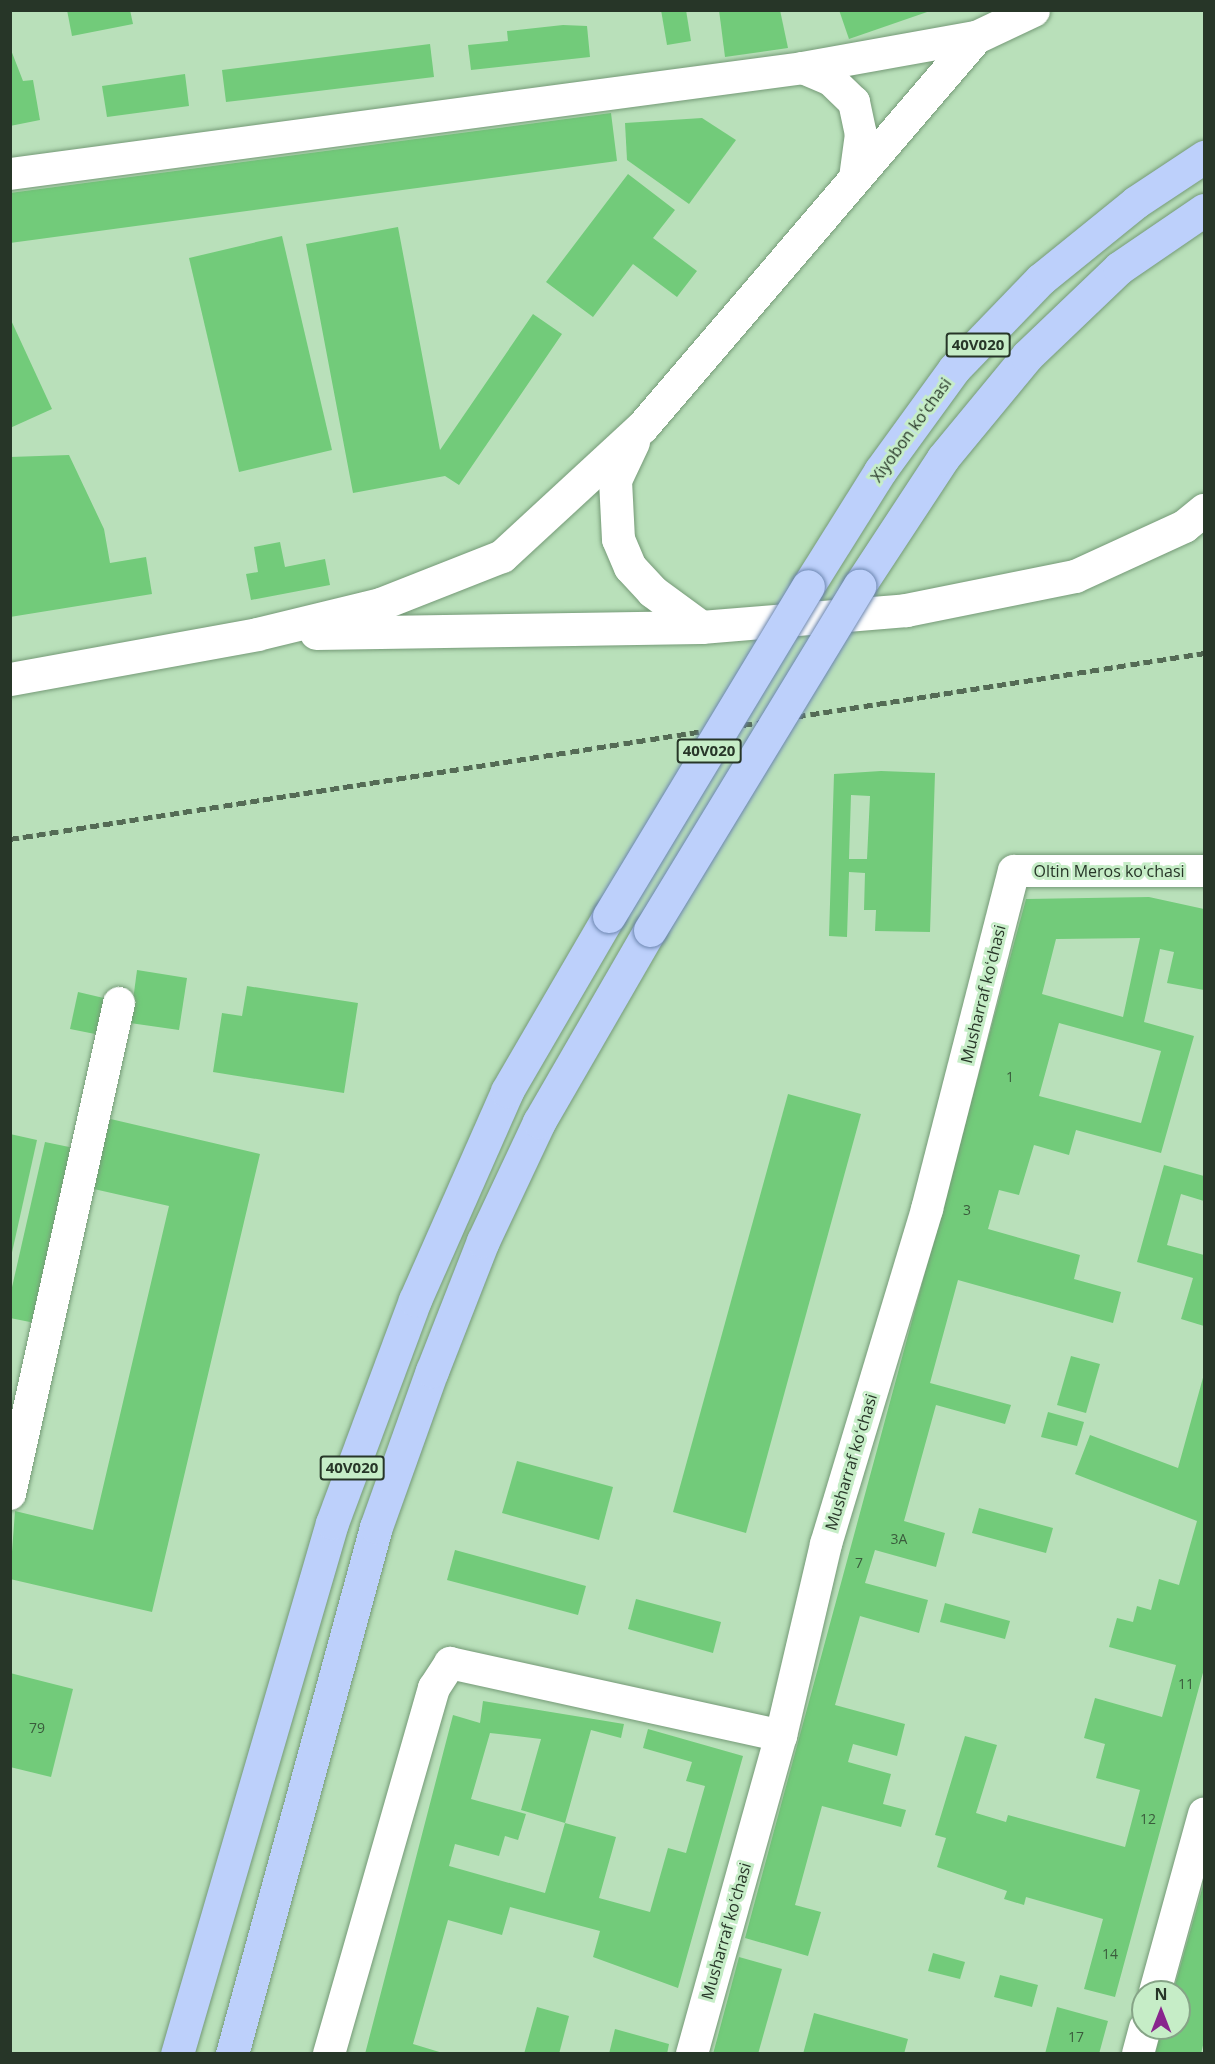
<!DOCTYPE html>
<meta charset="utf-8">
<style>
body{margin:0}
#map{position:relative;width:1215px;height:2064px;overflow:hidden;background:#b9e0ba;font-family:"Open Sans",sans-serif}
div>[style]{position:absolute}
.building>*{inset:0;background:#72cb7a}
.roads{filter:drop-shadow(0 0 2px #759a77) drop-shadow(0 0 2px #759a77)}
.minor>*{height:32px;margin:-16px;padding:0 16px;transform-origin:16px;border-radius:16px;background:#fff}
.secondary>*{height:33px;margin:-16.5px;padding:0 16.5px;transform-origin:16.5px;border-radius:16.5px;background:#fff}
.primary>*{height:33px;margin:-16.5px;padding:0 16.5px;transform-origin:16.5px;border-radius:16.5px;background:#bdd0fb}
.rail>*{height:4.5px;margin-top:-2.25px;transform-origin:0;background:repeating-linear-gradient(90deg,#546b55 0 9px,transparent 0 13.5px)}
.bridges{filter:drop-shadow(0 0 2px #6c86af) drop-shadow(0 0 2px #6c86af)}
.primary-bridge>*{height:33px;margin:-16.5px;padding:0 16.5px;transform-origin:16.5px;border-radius:16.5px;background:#bdd0fb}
span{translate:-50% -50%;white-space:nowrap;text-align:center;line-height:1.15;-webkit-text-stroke:6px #c6edc7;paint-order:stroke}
.number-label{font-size:14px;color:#3a5b3c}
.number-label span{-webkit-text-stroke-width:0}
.shield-label span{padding:2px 4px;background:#c6edc7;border:2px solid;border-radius:4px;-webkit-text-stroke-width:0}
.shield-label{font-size:15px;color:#273628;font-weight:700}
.street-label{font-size:16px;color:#273628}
.frame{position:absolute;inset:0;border:12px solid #273628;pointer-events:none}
.north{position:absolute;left:1131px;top:1980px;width:60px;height:60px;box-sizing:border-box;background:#c6edc7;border:2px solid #86a487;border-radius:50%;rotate:0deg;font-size:16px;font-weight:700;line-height:24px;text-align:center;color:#273628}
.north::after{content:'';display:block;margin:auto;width:21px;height:27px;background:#88258d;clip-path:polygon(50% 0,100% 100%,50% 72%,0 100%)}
</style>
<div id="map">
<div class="building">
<div style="clip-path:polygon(67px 10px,130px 10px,133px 24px,72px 36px)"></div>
<div style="clip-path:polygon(661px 10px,686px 10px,691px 41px,667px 45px)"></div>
<div style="clip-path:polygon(719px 10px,780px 10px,788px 48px,725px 57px)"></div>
<div style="clip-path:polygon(839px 10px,930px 10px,930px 11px,849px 39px)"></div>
<div style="clip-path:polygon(563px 25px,587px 26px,590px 57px,471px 70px,468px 45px,508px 41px,507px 31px)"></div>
<div style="clip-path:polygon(430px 44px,434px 77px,226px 102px,222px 70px)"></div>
<div style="clip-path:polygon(11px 50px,23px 81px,33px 80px,40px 120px,10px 126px)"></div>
<div style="clip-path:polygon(185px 74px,189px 106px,107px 117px,102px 86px)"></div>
<div style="clip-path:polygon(611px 113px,617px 161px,10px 243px,10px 193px)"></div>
<div style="clip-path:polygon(702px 118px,736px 140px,689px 204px,627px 160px,625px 123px)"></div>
<div style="clip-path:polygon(628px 174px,675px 210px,653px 238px,697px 271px,677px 297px,633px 264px,593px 317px,546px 282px)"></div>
<div style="clip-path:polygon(398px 227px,440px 450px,533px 314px,562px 334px,459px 485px,445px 476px,353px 493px,306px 244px)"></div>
<div style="clip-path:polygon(282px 236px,332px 450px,239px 472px,189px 258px)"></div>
<div style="clip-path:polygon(10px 318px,52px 409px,10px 428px)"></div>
<div style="clip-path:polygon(69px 455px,104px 529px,110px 563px,146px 557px,152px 594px,10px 617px,10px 457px)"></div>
<div style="clip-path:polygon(280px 542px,285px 567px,325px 559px,330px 585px,251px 600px,246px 574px,258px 572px,254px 547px)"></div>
<div style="clip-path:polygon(evenodd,881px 771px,935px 773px,930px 932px,875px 931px,876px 910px,864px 910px,865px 873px,849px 872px,847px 937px,829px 936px,834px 774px,881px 771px,851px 795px,870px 796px,867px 859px,849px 859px,851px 795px)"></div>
<div style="clip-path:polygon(evenodd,1149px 897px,1204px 909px,1204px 990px,1167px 983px,1174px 952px,1160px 949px,1144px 1022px,1194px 1036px,1161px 1153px,1076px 1130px,1069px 1155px,1034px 1145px,1019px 1195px,999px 1190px,988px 1229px,1080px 1255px,1074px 1279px,1121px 1292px,1113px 1323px,958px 1280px,930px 1383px,1011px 1405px,1005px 1424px,936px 1405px,904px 1521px,945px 1533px,936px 1567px,875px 1550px,865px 1583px,928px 1600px,919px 1633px,860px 1616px,835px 1705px,905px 1724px,897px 1756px,853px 1744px,848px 1762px,891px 1774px,883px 1804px,906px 1810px,901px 1827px,822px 1806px,795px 1905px,821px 1912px,808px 1956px,745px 1938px,1026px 899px,1149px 897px,1140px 938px,1123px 1017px,1042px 994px,1056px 939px,1140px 938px,1149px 897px,1059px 1023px,1161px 1051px,1141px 1123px,1039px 1096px,1059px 1023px)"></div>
<div style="clip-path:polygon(137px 970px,187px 978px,179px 1030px,130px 1023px)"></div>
<div style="clip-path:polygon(247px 986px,358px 1003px,344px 1093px,213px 1072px,222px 1013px,242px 1016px)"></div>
<div style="clip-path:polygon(78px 992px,108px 999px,100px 1035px,70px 1029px)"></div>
<div style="clip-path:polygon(788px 1094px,861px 1114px,746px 1533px,673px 1512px)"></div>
<div style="clip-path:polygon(102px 1117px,260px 1154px,152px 1612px,10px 1579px,15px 1511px,93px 1530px,169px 1206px,85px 1187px)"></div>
<div style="clip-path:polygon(10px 1134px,37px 1140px,11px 1257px,10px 1257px)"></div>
<div style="clip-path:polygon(45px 1142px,74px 1148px,35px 1323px,10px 1318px,10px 1296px)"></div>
<div style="clip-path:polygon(1164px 1165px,1204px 1176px,1204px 1201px,1181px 1194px,1167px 1245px,1204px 1255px,1204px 1326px,1181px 1319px,1193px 1278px,1137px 1262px)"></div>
<div style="clip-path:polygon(1071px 1356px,1100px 1364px,1086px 1413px,1057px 1405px)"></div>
<div style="clip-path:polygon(1204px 1374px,1204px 1669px,1115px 1997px,1084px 1989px,1103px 1919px,1026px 1897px,1024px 1905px,1004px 1899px,1007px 1891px,937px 1867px,946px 1838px,935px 1835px,965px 1736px,997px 1745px,976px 1813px,1006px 1822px,1008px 1815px,1125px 1847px,1140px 1790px,1096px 1778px,1105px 1744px,1084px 1738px,1095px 1698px,1162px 1717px,1176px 1665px,1109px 1647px,1117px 1618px,1133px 1622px,1137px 1606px,1151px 1610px,1159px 1579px,1179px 1585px,1197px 1521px,1075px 1474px,1090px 1435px,1178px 1468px)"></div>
<div style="clip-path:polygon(1048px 1412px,1084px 1422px,1077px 1446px,1041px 1437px)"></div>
<div style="clip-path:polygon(517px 1461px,613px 1487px,599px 1540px,502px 1513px)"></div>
<div style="clip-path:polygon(979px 1508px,1053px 1528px,1046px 1553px,972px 1533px)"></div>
<div style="clip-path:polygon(455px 1550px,586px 1586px,578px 1615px,447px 1580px)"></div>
<div style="clip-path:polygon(636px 1599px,721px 1622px,713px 1653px,628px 1629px)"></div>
<div style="clip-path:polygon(945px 1603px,1010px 1621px,1005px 1639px,940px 1622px)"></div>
<div style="clip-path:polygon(10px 1673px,73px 1689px,51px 1777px,10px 1767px)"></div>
<div style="clip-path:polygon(483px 1701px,624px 1724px,621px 1738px,591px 1730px,565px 1823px,521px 1810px,541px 1739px,490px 1733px,471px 1799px,526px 1814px,518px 1840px,505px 1836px,499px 1856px,455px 1844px,449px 1866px,545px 1893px,565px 1823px,616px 1837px,599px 1898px,650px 1912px,668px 1848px,686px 1853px,705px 1786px,686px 1781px,692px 1762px,643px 1748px,648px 1729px,743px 1756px,678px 1988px,593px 1957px,600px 1931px,510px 1907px,502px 1935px,448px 1920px,413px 2044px,446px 2054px,365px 2054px,453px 1715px,480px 1723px)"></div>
<div style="clip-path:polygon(1204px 1882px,1204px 2041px,1201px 2054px,1155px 2054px,1162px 2028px,1179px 2028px,1179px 1992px,1173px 1992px)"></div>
<div style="clip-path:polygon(933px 1953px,965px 1962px,960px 1979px,928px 1971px)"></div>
<div style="clip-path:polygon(739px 1957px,782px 1969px,758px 2054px,713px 2054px)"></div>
<div style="clip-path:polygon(1000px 1975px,1038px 1985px,1032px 2007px,994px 1997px)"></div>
<div style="clip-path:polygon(537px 2007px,569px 2016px,559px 2054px,524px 2054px)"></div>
<div style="clip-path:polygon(1057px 2007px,1108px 2021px,1099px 2054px,1045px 2054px)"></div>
<div style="clip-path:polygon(814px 2013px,908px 2039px,904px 2054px,803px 2054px)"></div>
<div style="clip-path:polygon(615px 2029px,669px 2044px,667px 2054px,609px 2054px)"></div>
</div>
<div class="roads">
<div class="minor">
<div style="left:803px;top:68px;width:30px;rotate:23deg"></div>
<div style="left:831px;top:80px;width:32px;rotate:44deg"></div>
<div style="left:854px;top:102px;width:33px;rotate:78deg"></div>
<div style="left:861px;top:134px;width:44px;rotate:97.8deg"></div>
<div style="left:10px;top:174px;width:800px;rotate:-7.61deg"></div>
<div style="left:803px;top:68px;width:176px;rotate:-10.2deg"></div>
<div style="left:10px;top:1494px;width:503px;rotate:-77.48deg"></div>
<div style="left:1155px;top:1992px;width:185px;rotate:-74.6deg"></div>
<div style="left:329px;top:2054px;width:381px;rotate:-74deg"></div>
<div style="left:434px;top:1688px;width:30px;rotate:-57deg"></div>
<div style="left:450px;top:1663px;width:339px;rotate:12.4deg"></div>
<div style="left:692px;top:2054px;width:330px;rotate:-74.4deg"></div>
<div style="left:781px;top:1736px;width:197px;rotate:-76.8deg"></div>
<div style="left:826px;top:1544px;width:350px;rotate:-73.2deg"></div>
<div style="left:927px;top:1209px;width:349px;rotate:-75.6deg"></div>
<div style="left:1014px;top:871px;width:190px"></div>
<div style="left:1138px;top:2054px;width:27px;rotate:-75deg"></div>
</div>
<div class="secondary">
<div style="left:633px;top:442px;width:42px;rotate:115.3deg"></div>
<div style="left:615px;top:480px;width:59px;rotate:87.1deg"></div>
<div style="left:618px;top:539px;width:30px;rotate:67deg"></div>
<div style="left:630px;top:567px;width:33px;rotate:47deg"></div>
<div style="left:652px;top:591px;width:61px;rotate:36.3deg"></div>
<div style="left:316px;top:633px;width:385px;rotate:-0.9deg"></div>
<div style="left:701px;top:627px;width:206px;rotate:-4.7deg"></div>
<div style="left:906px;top:610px;width:172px;rotate:-11.4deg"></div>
<div style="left:1075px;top:576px;width:120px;rotate:-24.6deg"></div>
<div style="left:1184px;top:526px;width:26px;rotate:-39deg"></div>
<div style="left:10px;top:679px;width:251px;rotate:-10.3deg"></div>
<div style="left:257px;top:634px;width:127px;rotate:-13.7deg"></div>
<div style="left:380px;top:604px;width:131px;rotate:-21.5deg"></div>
<div style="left:502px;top:556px;width:190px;rotate:-42.7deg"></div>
<div style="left:642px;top:427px;width:513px;rotate:-49.42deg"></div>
<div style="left:976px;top:37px;width:63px;rotate:-25.3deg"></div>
</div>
<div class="primary">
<div style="left:808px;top:586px;width:136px;rotate:-57.9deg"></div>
<div style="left:880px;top:471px;width:126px;rotate:-54deg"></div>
<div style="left:954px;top:369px;width:125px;rotate:-46deg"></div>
<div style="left:1041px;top:279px;width:122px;rotate:-39deg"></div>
<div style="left:1136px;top:202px;width:82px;rotate:-33.5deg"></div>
<div style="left:859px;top:586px;width:153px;rotate:-56.7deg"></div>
<div style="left:943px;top:458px;width:132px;rotate:-50.5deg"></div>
<div style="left:1027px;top:356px;width:127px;rotate:-43.7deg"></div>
<div style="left:1119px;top:268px;width:103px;rotate:-34.3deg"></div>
<div style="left:177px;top:2054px;width:553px;rotate:-73.73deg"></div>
<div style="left:332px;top:1523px;width:238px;rotate:-69.6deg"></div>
<div style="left:415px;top:1300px;width:228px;rotate:-66.2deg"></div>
<div style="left:507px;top:1091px;width:203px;rotate:-59.8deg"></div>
<div style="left:232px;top:2054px;width:546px;rotate:-74.72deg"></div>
<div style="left:376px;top:1527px;width:166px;rotate:-70.3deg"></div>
<div style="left:432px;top:1371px;width:140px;rotate:-68.6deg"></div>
<div style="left:483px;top:1241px;width:132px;rotate:-64.8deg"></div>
<div style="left:539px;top:1122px;width:222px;rotate:-60deg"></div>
</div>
</div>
<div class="rail">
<div style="left:10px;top:839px;width:1208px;rotate:-8.85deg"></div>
</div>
<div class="bridges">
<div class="primary-bridge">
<div style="left:609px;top:916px;width:385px;rotate:-58.9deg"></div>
<div style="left:650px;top:930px;width:403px;rotate:-58.7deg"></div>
</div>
</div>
<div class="number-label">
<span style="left:1010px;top:1077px">1</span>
<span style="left:967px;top:1210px">3</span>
<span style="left:899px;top:1539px">3А</span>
<span style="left:859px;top:1563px">7</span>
<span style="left:1186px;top:1684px">11</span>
<span style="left:37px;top:1728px">79</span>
<span style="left:1148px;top:1819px">12</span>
<span style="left:1110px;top:1954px">14</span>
<span style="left:1076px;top:2037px">17</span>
</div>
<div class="shield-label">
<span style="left:978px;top:345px">40V020</span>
<span style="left:709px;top:751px">40V020</span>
<span style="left:352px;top:1468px">40V020</span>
</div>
<div class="street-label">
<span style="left:911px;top:430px;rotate:-54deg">Xiyobon koʻchasi</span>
<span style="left:1109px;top:871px">Oltin Meros koʻchasi</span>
<span style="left:983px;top:994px;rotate:-76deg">Musharraf koʻchasi</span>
<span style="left:851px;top:1462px;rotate:-73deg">Musharraf koʻchasi</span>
<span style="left:726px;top:1931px;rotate:-74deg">Musharraf koʻchasi</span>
</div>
<div class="frame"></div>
<div class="north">N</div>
</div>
